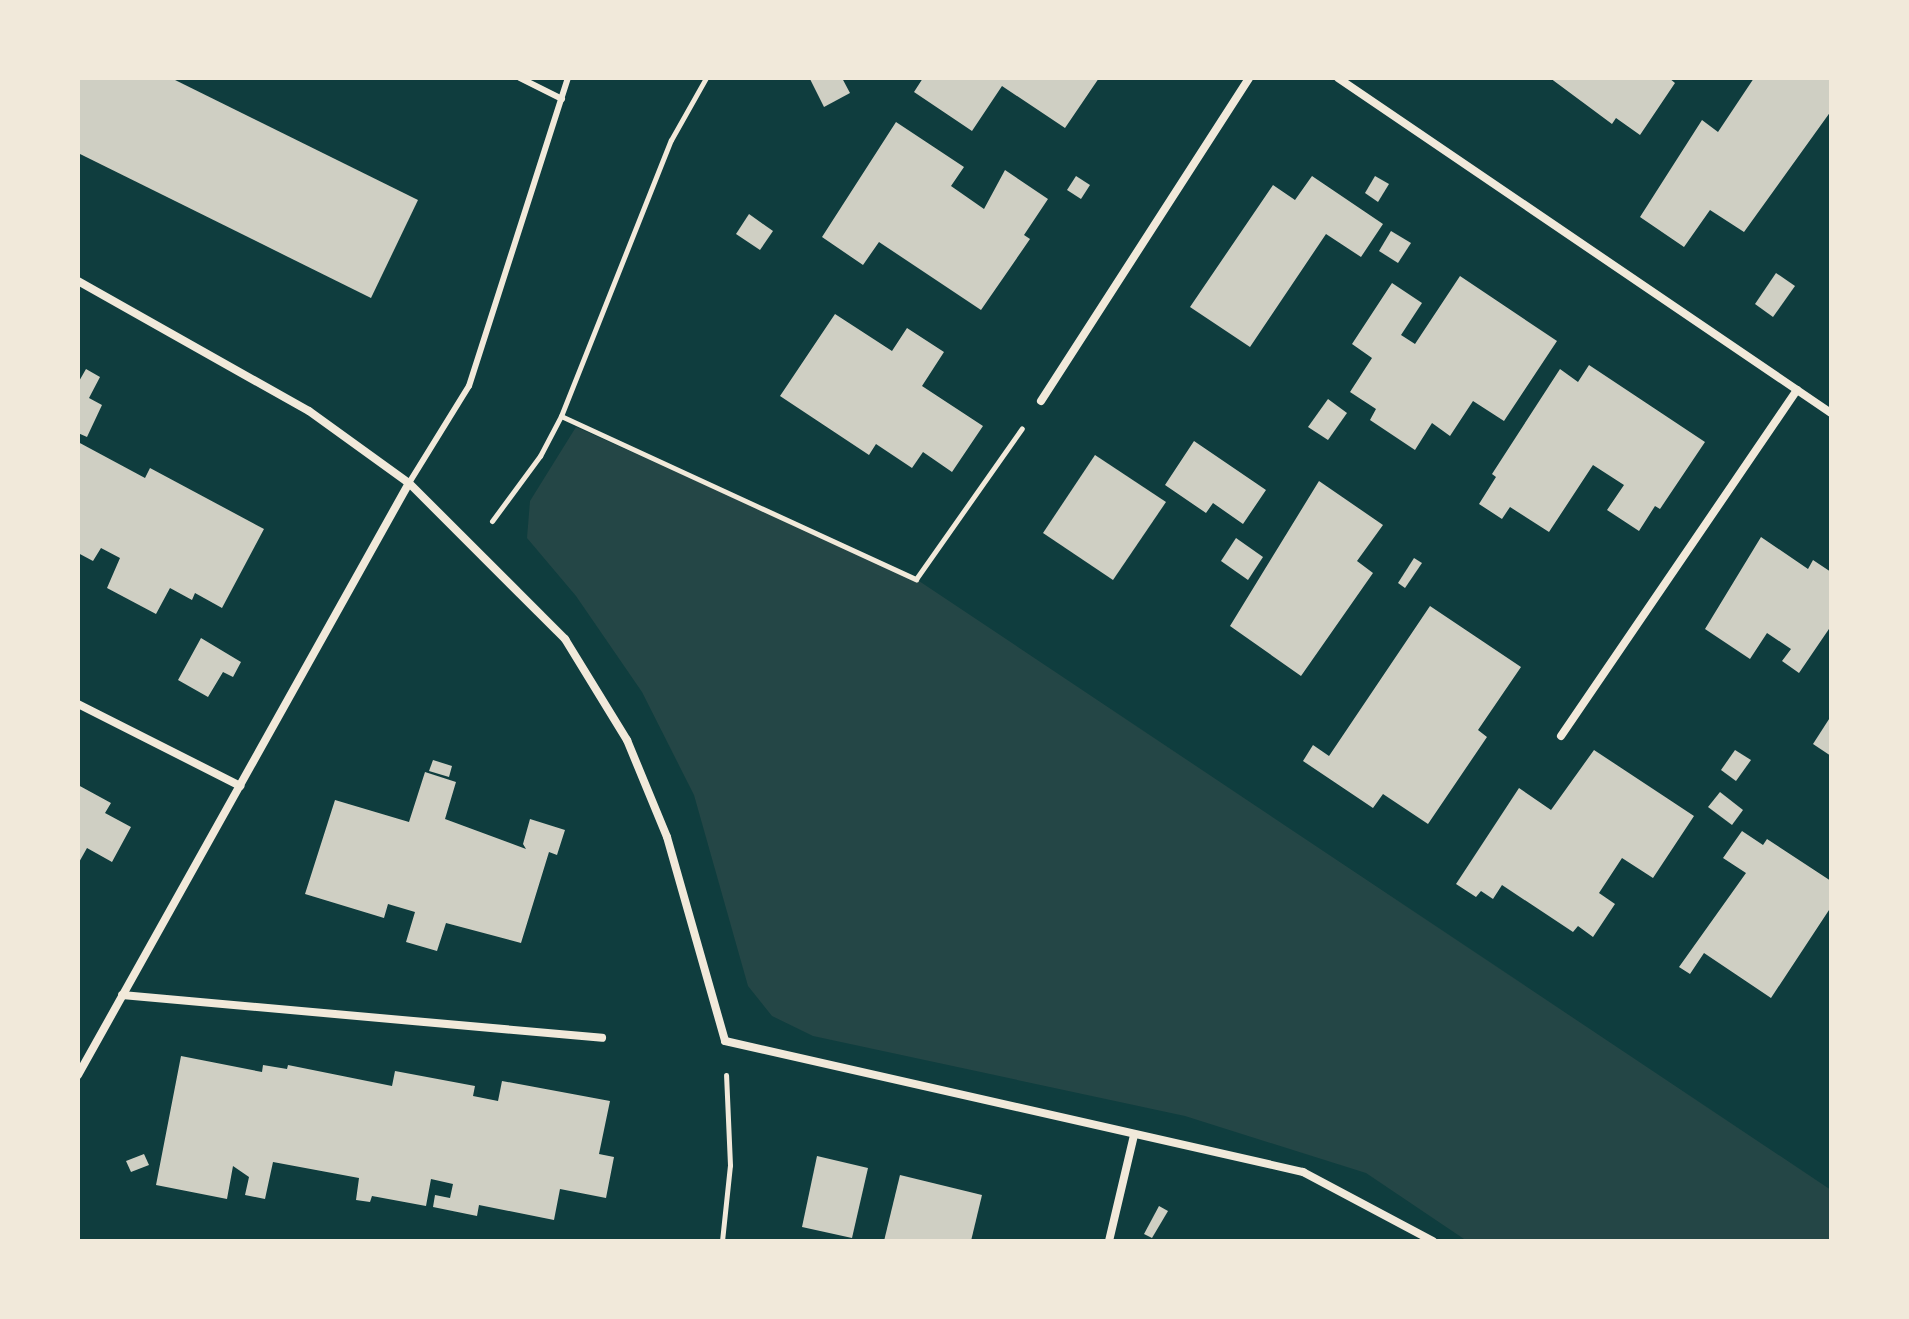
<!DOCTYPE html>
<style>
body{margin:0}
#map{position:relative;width:1909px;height:1319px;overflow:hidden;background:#0f3d3e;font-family:"Sofia Sans Condensed",sans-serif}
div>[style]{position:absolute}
.green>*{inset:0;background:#244646}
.building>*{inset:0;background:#cfcfc3}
.path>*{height:5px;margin:-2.5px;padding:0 2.5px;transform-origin:2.5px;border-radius:2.5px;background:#f1e9da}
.service>*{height:6px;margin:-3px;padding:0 3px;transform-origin:3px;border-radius:3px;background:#f1e9da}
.minor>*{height:8px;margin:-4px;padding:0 4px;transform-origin:4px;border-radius:4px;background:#f1e9da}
span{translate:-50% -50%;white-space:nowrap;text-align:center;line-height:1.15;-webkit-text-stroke:8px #f1e9da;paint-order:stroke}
.frame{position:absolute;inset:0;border:80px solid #f1e9da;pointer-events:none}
</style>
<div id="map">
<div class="green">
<div style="clip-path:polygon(576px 427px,916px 579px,1831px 1190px,1831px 1241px,1467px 1241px,1366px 1173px,1185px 1116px,813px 1036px,772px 1016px,748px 986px,694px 795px,642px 692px,576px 596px,527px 538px,530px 501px)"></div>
</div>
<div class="building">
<div style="clip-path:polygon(78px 78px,171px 78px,418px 200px,371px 298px,78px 153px)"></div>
<div style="clip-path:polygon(842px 78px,850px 93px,824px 107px,810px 79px)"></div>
<div style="clip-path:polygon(923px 78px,1099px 78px,1065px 128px,1002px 86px,972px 131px,914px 92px)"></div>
<div style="clip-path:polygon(1550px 78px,1669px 78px,1675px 83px,1640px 135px,1616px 118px,1612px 124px)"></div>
<div style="clip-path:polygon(1754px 78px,1831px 78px,1831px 111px,1744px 232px,1710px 210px,1684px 247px,1640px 217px,1702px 120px,1718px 132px)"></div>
<div style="clip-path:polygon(896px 122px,964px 167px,951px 186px,984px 209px,1005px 170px,1048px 199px,1024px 235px,1030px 239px,981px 310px,879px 242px,863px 265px,822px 237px)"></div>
<div style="clip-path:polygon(1076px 176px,1090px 185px,1081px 199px,1067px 190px)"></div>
<div style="clip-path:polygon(1312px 176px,1383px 224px,1361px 257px,1326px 234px,1250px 347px,1190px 307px,1273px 185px,1295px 200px)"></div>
<div style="clip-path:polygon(1375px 176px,1389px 184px,1378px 202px,1365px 193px)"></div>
<div style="clip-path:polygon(749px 214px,773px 231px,760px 250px,736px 234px)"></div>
<div style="clip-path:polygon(1391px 231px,1411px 243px,1398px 263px,1379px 251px)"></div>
<div style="clip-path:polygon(1776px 273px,1795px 286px,1773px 317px,1755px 304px)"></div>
<div style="clip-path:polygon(1460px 276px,1557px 341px,1504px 421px,1473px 401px,1450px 436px,1432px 423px,1415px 450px,1370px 420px,1376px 409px,1350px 392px,1372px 358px,1352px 344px,1392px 283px,1422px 303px,1401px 335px,1415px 344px)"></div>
<div style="clip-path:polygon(835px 314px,892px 351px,907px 328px,944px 352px,922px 386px,983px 426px,952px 472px,923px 452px,912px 468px,876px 444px,869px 455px,780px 396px)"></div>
<div style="clip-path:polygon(1589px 365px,1705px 442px,1660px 509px,1655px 506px,1639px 531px,1607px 510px,1624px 485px,1593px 465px,1549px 532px,1510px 507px,1502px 519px,1479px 504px,1496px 477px,1492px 474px,1560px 369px,1578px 382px)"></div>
<div style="clip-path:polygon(86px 369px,100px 377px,89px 398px,102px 405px,87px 437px,78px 433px,78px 383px)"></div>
<div style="clip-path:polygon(1328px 399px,1347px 413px,1328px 440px,1308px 427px)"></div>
<div style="clip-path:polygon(1194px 441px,1266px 490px,1243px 524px,1213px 503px,1206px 513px,1165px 485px)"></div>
<div style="clip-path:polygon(78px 442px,145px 478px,150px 468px,264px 529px,222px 608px,195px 593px,192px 600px,170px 588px,156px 614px,107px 588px,120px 558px,101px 548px,93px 561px,78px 553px)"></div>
<div style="clip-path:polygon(1095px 455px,1166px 502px,1113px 580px,1043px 533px)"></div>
<div style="clip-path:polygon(1319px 481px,1383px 525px,1357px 561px,1373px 573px,1301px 676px,1230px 626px)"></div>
<div style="clip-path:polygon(1761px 537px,1808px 569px,1813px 560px,1831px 572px,1831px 626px,1799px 673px,1782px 661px,1791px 649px,1767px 633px,1750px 659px,1705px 629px)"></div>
<div style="clip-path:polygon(1236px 538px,1263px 557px,1248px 580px,1221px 561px)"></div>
<div style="clip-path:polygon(1414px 558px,1422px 563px,1405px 588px,1398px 583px)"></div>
<div style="clip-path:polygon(1430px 606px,1521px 667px,1478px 730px,1487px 737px,1428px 824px,1383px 794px,1373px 808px,1303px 761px,1313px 745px,1329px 756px)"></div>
<div style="clip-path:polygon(201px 638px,241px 662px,233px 677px,223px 672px,208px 697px,178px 680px)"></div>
<div style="clip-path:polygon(1831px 716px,1831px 756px,1813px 744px)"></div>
<div style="clip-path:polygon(1594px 750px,1694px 816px,1653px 878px,1622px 858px,1599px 893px,1615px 904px,1593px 937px,1578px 926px,1573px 932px,1502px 885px,1493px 899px,1481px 891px,1476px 897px,1456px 884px,1519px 788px,1551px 810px)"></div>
<div style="clip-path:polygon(1735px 750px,1751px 760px,1736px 781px,1721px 770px)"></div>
<div style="clip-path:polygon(433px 760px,452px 766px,449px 777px,429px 771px)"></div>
<div style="clip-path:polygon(425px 772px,456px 782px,445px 819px,526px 849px,523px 844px,530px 819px,565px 830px,557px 855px,549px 852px,521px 943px,446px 923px,437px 951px,406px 942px,415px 912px,388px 904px,384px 918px,305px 894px,335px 800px,409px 822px)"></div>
<div style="clip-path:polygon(78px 785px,111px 803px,105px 813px,131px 827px,112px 862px,87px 848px,78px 864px)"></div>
<div style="clip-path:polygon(1720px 792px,1743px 810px,1732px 825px,1708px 807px)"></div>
<div style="clip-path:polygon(1742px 831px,1763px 845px,1767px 839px,1831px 881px,1831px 907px,1771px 998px,1704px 953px,1690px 974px,1679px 967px,1746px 873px,1723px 858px)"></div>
<div style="clip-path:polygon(181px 1056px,262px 1072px,263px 1065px,287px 1069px,288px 1065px,392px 1086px,395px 1071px,475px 1086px,473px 1096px,498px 1101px,502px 1081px,610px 1101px,599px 1154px,614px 1157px,606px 1198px,560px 1189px,554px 1220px,479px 1205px,477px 1216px,433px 1207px,435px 1195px,450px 1198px,453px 1184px,431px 1179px,426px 1206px,372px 1196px,370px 1202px,356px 1200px,359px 1178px,273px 1162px,265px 1199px,245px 1195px,249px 1177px,233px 1166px,227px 1199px,156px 1185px)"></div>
<div style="clip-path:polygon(144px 1154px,149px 1165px,131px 1172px,126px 1161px)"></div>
<div style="clip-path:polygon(817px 1156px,868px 1168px,852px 1238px,802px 1227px)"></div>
<div style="clip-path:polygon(900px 1175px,982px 1195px,971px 1241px,884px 1241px)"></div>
<div style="clip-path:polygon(1159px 1206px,1168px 1211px,1152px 1238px,1144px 1234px)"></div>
</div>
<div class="path">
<div style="left:561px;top:416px;width:391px;rotate:24.7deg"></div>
<div style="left:916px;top:579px;width:184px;rotate:-54.9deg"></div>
<div style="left:492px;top:521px;width:81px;rotate:-53.6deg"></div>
<div style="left:540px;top:456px;width:45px;rotate:-62.3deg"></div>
<div style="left:561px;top:416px;width:297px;rotate:-68.3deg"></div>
<div style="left:671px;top:140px;width:71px;rotate:-60.6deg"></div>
<div style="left:722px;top:1241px;width:76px;rotate:-84deg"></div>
<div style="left:730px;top:1165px;width:90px;rotate:-92.5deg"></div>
</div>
<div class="service">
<div style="left:520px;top:78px;width:47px;rotate:26.6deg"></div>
<div style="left:409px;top:483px;width:114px;rotate:-58.3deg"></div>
<div style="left:469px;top:386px;width:324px;rotate:-72.2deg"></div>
</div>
<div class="minor">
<div style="left:1338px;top:78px;width:596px;rotate:34.2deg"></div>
<div style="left:78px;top:281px;width:265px;rotate:29.4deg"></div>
<div style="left:309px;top:411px;width:123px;rotate:35.8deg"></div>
<div style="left:409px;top:483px;width:221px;rotate:45deg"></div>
<div style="left:565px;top:639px;width:119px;rotate:58.5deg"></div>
<div style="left:627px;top:740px;width:105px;rotate:67.6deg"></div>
<div style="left:667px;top:837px;width:212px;rotate:74.1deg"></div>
<div style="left:725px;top:1041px;width:593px;rotate:12.77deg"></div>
<div style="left:1303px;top:1172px;width:147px;rotate:28deg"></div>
<div style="left:1041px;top:401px;width:384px;rotate:-57.2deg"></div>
<div style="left:78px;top:704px;width:182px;rotate:26.8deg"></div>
<div style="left:1561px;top:736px;width:419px;rotate:-55.7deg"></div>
<div style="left:122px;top:995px;width:482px;rotate:5.1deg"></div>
<div style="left:78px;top:1075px;width:678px;rotate:-60.79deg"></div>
<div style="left:1109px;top:1241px;width:109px;rotate:-76.7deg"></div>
</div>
<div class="frame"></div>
</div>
